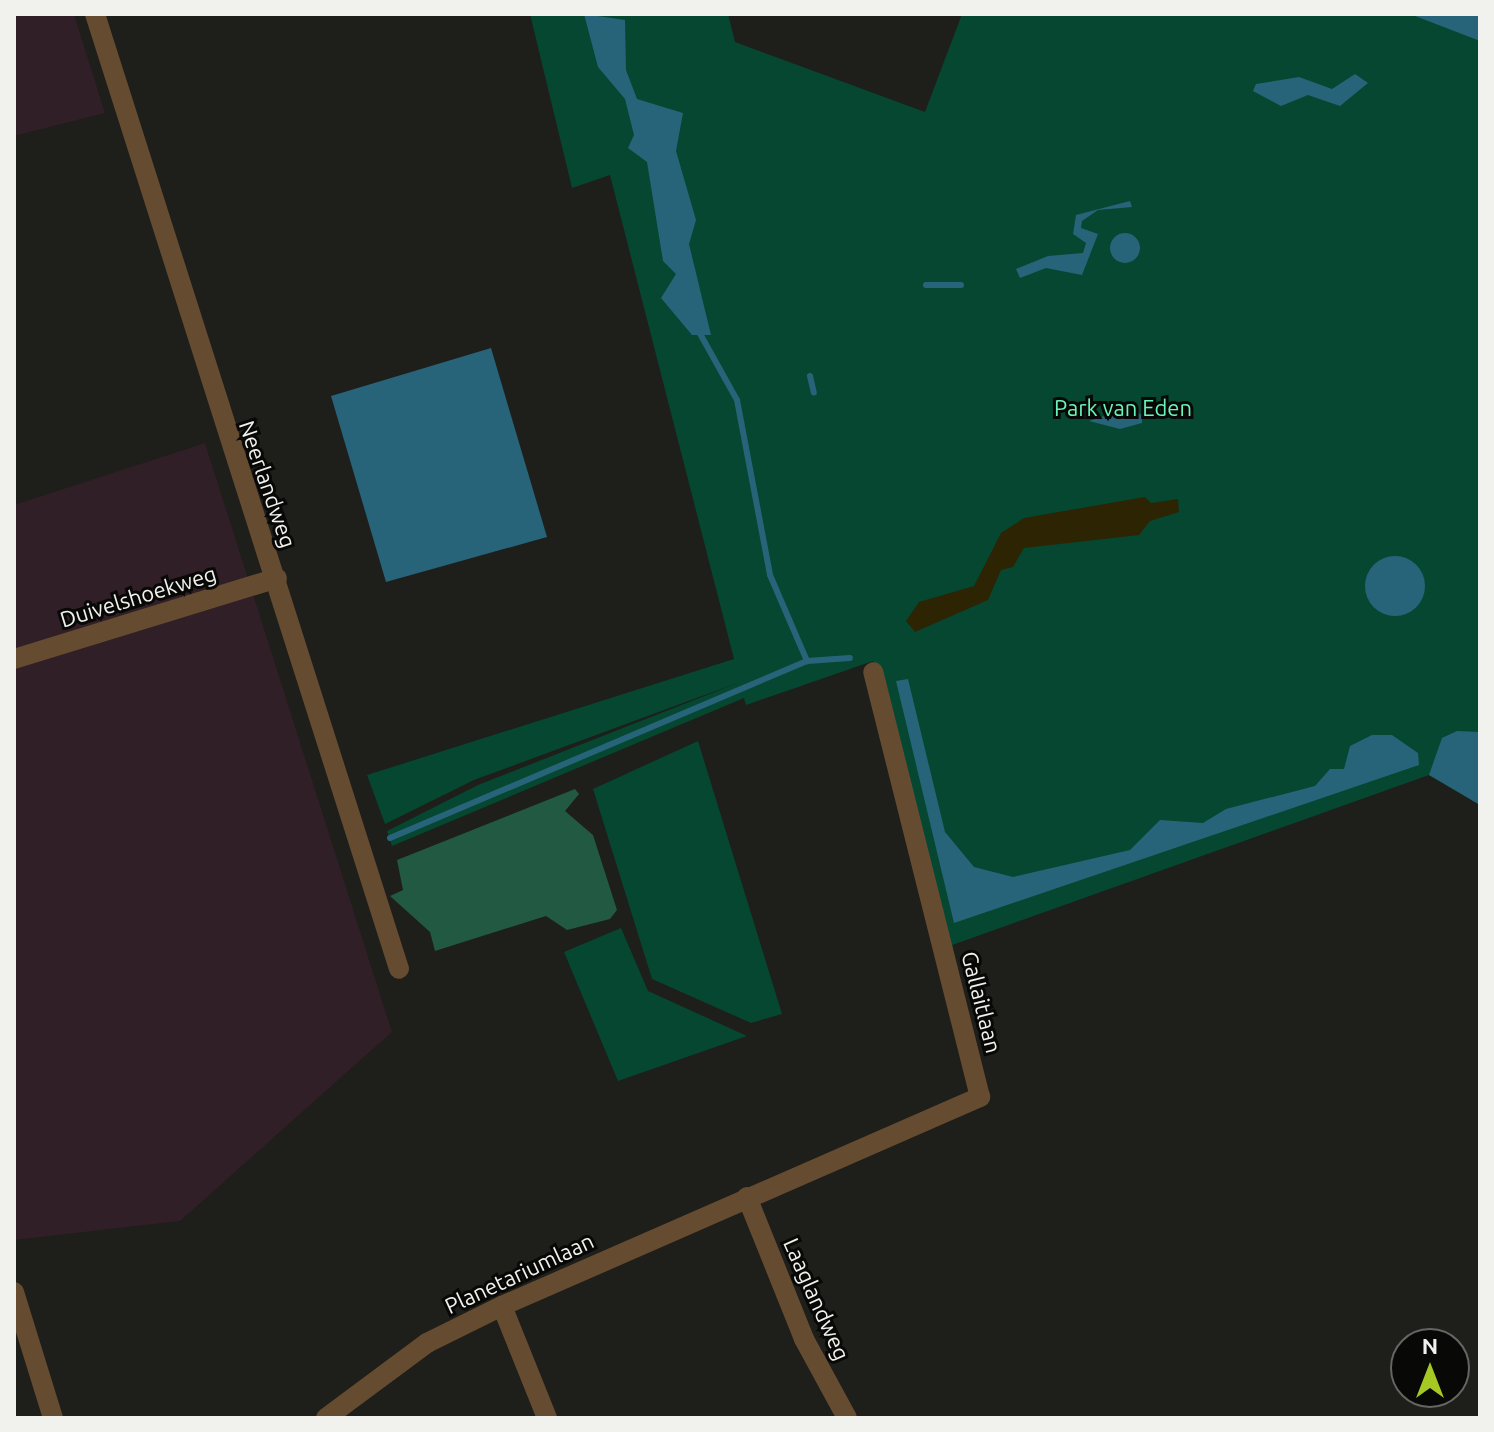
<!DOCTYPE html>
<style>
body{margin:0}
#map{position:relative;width:1494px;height:1432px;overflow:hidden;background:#1e1e1a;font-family:Ubuntu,sans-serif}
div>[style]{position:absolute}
.industrial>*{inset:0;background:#301f26}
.green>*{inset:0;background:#064731}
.forest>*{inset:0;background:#215942}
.sand>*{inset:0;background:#2c2403}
.water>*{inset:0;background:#27647a}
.round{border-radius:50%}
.stream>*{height:6px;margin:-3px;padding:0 3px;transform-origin:3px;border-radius:3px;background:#27647a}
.minor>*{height:20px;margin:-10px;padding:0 10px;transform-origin:10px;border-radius:10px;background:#654c31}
span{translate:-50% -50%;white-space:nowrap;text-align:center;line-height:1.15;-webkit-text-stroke:6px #080806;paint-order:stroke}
.park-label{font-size:22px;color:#67f5ba}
.street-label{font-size:22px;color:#f1f1ee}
.frame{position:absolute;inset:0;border:16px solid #f1f1ee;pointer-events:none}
.north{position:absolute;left:1390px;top:1328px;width:80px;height:80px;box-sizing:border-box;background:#080806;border:2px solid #656563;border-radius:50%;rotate:0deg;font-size:22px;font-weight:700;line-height:32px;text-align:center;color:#f1f1ee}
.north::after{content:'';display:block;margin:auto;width:28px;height:36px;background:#a5c822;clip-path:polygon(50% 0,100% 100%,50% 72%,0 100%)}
</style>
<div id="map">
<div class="industrial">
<div style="clip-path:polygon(14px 14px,74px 14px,105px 113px,14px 136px)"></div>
<div style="clip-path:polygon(205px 443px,392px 1032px,180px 1221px,14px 1240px,14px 505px)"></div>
</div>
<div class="green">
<div style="clip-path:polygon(530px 14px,728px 14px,735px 42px,925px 112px,962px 14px,1480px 14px,1480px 805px,1429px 775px,944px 948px,873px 661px,746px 705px,744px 698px,392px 846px,387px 831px,478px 785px,740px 682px,474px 780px,385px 824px,367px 775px,734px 659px,610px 175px,572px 188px)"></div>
<div style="clip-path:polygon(698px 741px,782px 1014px,751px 1023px,652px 979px,593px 789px)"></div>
<div style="clip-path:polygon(621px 928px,648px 991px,747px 1036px,618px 1081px,564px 952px)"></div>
</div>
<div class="forest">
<div style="clip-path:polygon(575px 789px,579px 794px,565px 811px,593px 835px,617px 910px,610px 919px,567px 930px,546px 916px,435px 951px,430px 932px,390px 896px,403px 890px,397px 860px)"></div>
</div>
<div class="sand">
<div style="clip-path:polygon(1145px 497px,1151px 503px,1178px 499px,1179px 512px,1150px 521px,1139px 535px,1024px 548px,1013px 567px,1001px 570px,988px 600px,915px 632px,906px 621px,919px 602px,974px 586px,1001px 533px,1024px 518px)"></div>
</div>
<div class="water">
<div style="clip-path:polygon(584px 14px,625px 20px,626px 70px,637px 99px,683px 113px,676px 151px,696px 220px,689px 244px,711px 335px,692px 335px,661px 298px,676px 274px,663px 261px,647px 162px,628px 148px,634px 135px,625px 99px,598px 67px)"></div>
<div style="clip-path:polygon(1410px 14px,1480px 14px,1480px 41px)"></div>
<div style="clip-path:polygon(1355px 74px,1368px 83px,1340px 106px,1308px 95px,1281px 106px,1253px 91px,1256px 84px,1299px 77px,1332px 89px)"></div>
<div style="clip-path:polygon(1130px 201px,1132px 207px,1098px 210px,1082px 221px,1081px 228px,1098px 234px,1082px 275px,1046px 268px,1020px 278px,1016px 269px,1048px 256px,1083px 253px,1086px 243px,1073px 234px,1076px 215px)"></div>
<div class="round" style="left:1110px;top:233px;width:30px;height:30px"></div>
<div style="clip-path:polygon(491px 348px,547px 537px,386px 582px,331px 396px)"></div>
<div style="clip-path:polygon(1129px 408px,1142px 415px,1142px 423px,1120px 429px,1089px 421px)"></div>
<div class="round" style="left:1365px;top:556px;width:60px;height:60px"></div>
<div style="clip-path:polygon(908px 679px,945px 832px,974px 867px,1013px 877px,1130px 850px,1160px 820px,1203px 823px,1226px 809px,1315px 786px,1330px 769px,1344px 769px,1350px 746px,1372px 735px,1392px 735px,1418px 753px,1419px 765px,954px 923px,896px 681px)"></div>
<div style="clip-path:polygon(1457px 731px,1480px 732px,1480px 805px,1429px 775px,1442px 738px)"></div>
</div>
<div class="stream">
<div style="left:926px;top:285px;width:35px"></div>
<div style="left:698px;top:330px;width:80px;rotate:60.9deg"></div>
<div style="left:737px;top:400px;width:178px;rotate:79.3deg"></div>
<div style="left:770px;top:575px;width:94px;rotate:66.7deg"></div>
<div style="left:810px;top:376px;width:17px;rotate:77deg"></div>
<div style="left:390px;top:838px;width:453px;rotate:-23deg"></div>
<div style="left:807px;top:661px;width:43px;rotate:-4deg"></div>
</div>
<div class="minor">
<div style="left:95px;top:14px;width:1002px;rotate:72.34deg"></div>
<div style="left:14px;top:659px;width:275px;rotate:-17.1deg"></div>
<div style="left:747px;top:1197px;width:153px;rotate:68.1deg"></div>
<div style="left:804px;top:1339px;width:90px;rotate:61.4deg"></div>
<div style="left:14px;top:1292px;width:132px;rotate:72.8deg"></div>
<div style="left:502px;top:1306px;width:121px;rotate:68.1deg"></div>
<div style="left:326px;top:1418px;width:126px;rotate:-36.6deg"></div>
<div style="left:427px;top:1343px;width:84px;rotate:-26.3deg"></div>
<div style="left:502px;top:1306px;width:522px;rotate:-23.62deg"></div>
<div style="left:980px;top:1097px;width:438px;rotate:-104.1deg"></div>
</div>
<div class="park-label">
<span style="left:1123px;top:408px">Park van Eden</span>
</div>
<div class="street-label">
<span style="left:268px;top:484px;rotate:71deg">Neerlandweg</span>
<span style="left:138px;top:596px;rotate:-17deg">Duivelshoekweg</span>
<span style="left:982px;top:1002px;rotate:76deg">Gallaitlaan</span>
<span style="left:519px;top:1273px;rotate:-25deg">Planetariumlaan</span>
<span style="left:817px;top:1299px;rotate:66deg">Laaglandweg</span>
</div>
<div class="frame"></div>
<div class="north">N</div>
</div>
